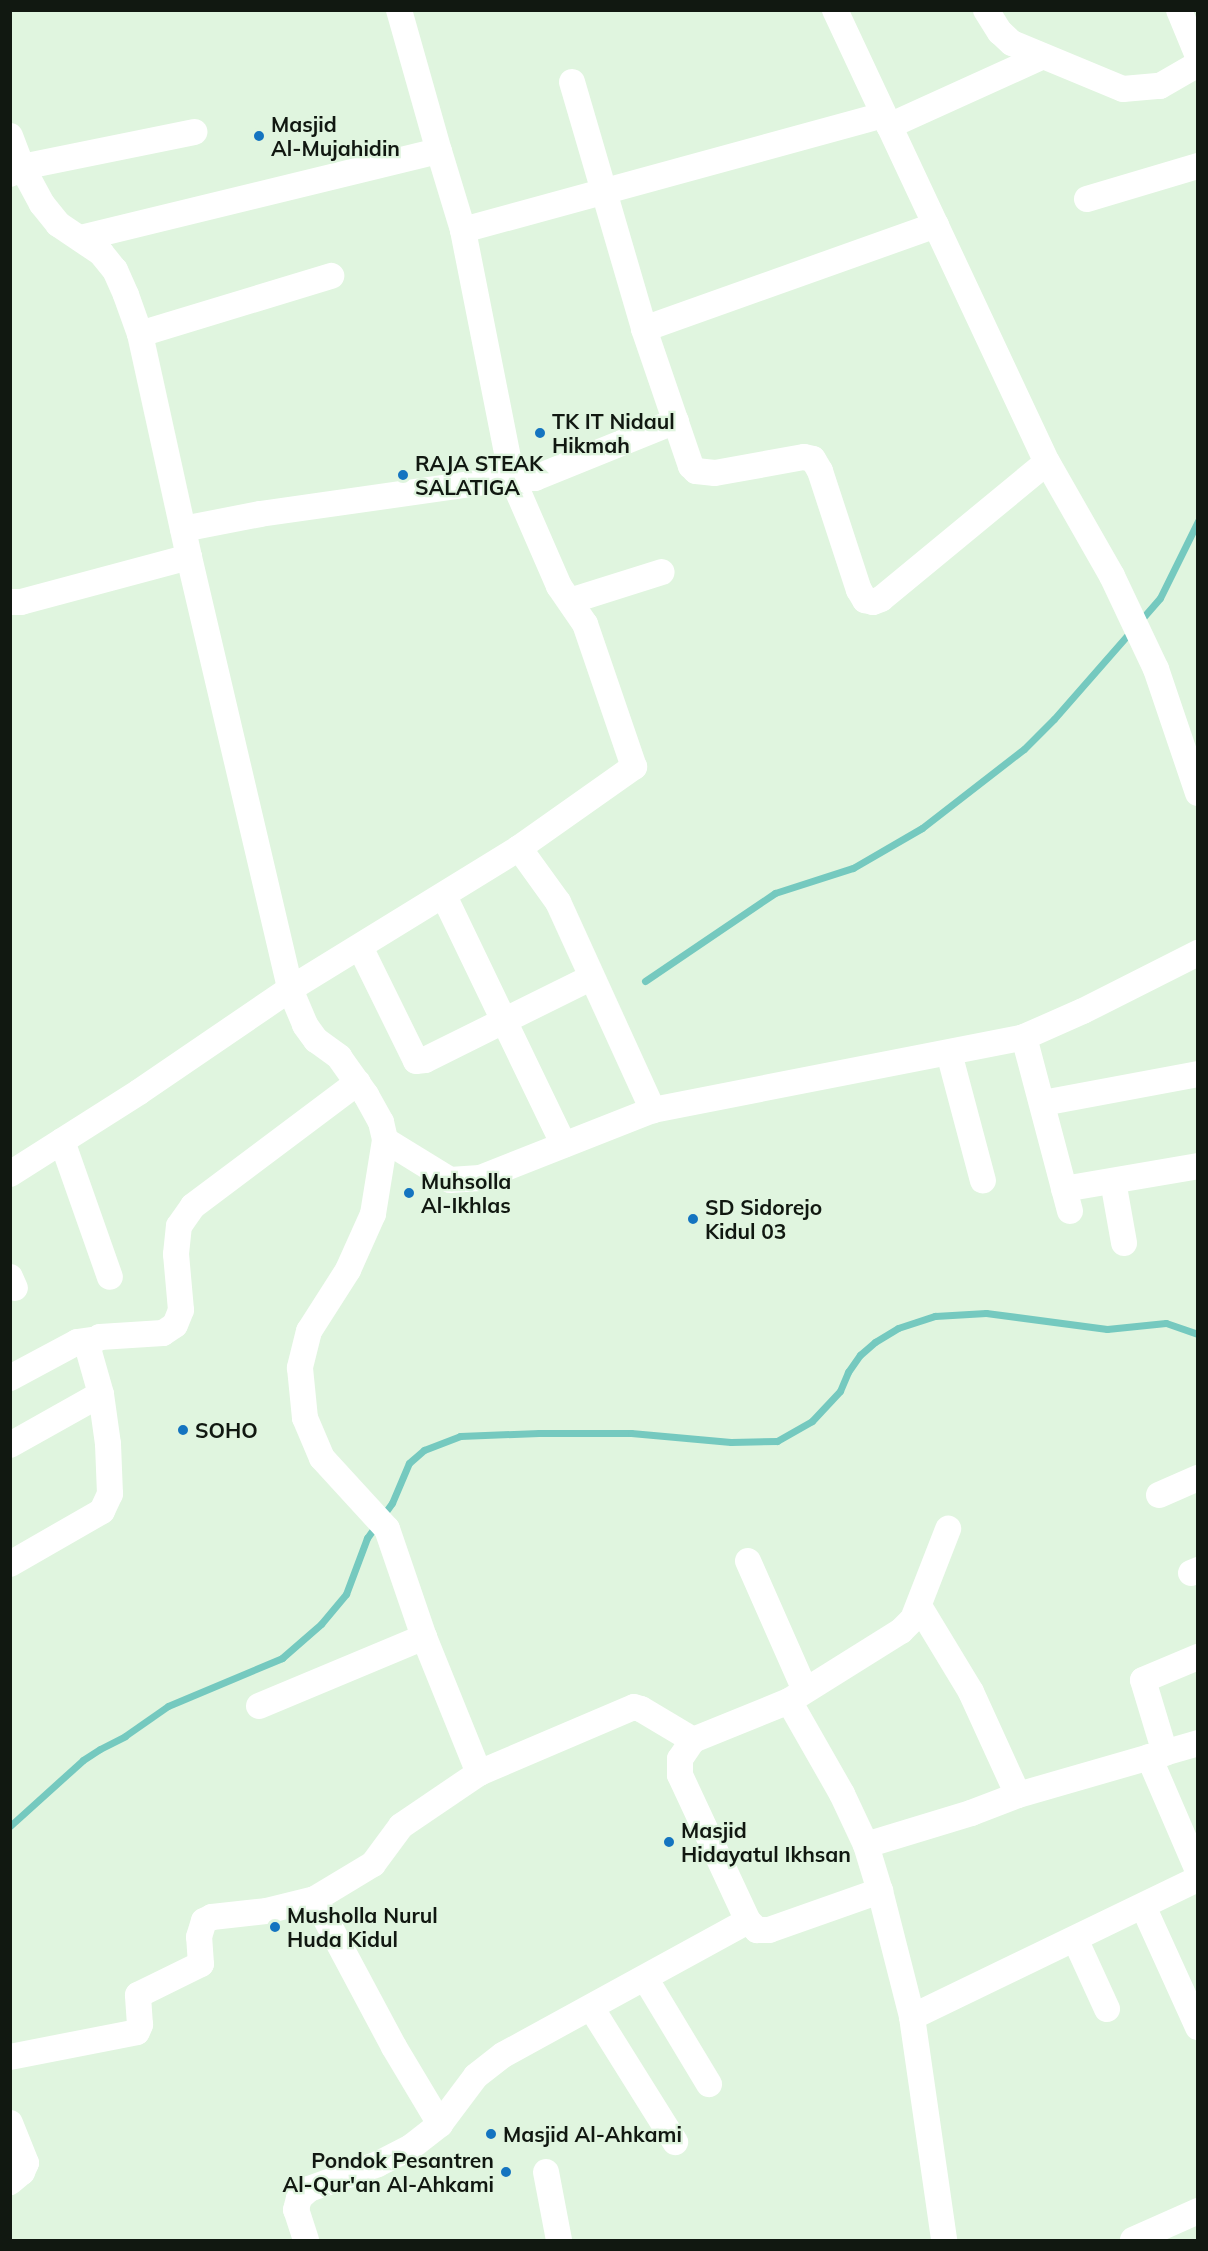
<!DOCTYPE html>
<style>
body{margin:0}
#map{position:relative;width:1208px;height:2251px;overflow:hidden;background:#e0f5df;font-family:Mulish,sans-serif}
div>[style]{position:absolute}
.stream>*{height:7px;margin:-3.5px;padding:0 3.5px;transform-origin:3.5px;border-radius:3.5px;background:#75c9bf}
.minor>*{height:26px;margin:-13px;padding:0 13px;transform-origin:13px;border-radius:13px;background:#fff}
.dots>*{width:16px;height:16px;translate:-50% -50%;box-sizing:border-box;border:3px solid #e0f5df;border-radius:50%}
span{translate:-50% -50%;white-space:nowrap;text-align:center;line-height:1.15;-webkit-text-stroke:4.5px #e0f5df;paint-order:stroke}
.poi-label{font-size:21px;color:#111811;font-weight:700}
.left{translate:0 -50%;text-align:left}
.right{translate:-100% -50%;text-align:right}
.frame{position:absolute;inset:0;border:12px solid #111811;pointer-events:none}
</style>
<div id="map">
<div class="stream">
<div style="left:1140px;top:621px;width:30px;rotate:-49deg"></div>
<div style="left:1160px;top:598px;width:86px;rotate:-63.7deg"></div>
<div style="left:645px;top:981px;width:157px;rotate:-34.1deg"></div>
<div style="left:775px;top:893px;width:82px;rotate:-17.8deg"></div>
<div style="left:853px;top:868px;width:80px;rotate:-30.1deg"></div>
<div style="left:922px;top:828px;width:129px;rotate:-37.8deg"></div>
<div style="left:1024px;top:749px;width:42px;rotate:-45deg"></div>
<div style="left:1054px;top:719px;width:117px;rotate:-48.8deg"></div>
<div style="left:10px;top:1826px;width:98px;rotate:-42.1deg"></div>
<div style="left:83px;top:1760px;width:20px;rotate:-33deg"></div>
<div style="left:100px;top:1749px;width:28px;rotate:-27deg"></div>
<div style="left:125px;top:1736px;width:52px;rotate:-34.9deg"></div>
<div style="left:168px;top:1706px;width:124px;rotate:-22.8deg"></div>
<div style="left:282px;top:1658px;width:52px;rotate:-41.1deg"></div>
<div style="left:321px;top:1624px;width:39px;rotate:-50deg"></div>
<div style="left:346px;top:1594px;width:60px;rotate:-69.4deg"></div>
<div style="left:367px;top:1538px;width:43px;rotate:-54.5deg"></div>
<div style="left:392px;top:1503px;width:43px;rotate:-67deg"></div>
<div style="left:409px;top:1463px;width:20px;rotate:-41deg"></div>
<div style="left:424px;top:1450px;width:39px;rotate:-21deg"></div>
<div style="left:460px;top:1436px;width:79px;rotate:-2.2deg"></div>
<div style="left:539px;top:1433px;width:92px"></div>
<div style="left:631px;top:1433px;width:100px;rotate:5.1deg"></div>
<div style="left:731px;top:1442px;width:46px;rotate:-1.2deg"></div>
<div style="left:777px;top:1441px;width:40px;rotate:-29.7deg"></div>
<div style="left:812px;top:1421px;width:41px;rotate:-47deg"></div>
<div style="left:840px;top:1391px;width:21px;rotate:-67deg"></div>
<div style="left:848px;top:1372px;width:21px;rotate:-55deg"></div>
<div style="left:860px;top:1355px;width:20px;rotate:-41deg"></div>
<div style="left:875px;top:1342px;width:27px;rotate:-31deg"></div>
<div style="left:898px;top:1328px;width:39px;rotate:-18deg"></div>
<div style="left:935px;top:1316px;width:51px;rotate:-3.4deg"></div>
<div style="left:986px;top:1313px;width:122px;rotate:7.5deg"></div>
<div style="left:1107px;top:1329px;width:59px;rotate:-5.8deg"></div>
<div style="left:1166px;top:1323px;width:34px;rotate:19deg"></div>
</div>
<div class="minor">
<div style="left:399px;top:10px;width:147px;rotate:74.2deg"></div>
<div style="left:835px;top:10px;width:499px;rotate:64.9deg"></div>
<div style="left:1047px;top:462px;width:131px;rotate:60.3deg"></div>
<div style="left:1112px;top:576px;width:103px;rotate:64.7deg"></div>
<div style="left:1156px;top:669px;width:131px;rotate:71.3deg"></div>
<div style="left:986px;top:10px;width:26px;rotate:58deg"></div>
<div style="left:1000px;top:32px;width:16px;rotate:43deg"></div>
<div style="left:1012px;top:43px;width:120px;rotate:22.5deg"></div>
<div style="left:1123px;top:89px;width:37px;rotate:-5deg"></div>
<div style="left:1160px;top:86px;width:44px;rotate:-30.1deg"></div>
<div style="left:1179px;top:10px;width:50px;rotate:67.6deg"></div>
<div style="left:572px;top:82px;width:257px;rotate:73.7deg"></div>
<div style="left:644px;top:329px;width:145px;rotate:71.1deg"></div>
<div style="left:691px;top:466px;width:7px;rotate:45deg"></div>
<div style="left:696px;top:471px;width:19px;rotate:6deg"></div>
<div style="left:715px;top:473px;width:90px;rotate:-10.2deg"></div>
<div style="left:804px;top:457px;width:9px;rotate:13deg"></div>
<div style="left:813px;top:459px;width:14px;rotate:60deg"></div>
<div style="left:820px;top:471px;width:125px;rotate:71.9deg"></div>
<div style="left:859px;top:590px;width:12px;rotate:59deg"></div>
<div style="left:865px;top:600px;width:8px;rotate:14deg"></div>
<div style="left:873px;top:602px;width:9px;rotate:-21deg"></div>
<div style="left:881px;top:599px;width:215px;rotate:-39.5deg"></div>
<div style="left:889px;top:126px;width:169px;rotate:-24.4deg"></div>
<div style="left:10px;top:136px;width:33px;rotate:69deg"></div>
<div style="left:22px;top:167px;width:42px;rotate:61.6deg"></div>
<div style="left:42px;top:204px;width:26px;rotate:51deg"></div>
<div style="left:58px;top:224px;width:52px;rotate:34deg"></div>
<div style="left:101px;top:253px;width:22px;rotate:51deg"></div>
<div style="left:115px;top:270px;width:27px;rotate:66deg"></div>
<div style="left:126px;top:295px;width:41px;rotate:70.3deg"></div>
<div style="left:140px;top:334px;width:228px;rotate:77.6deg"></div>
<div style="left:189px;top:557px;width:444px;rotate:76.8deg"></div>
<div style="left:290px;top:989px;width:39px;rotate:67deg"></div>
<div style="left:305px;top:1025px;width:19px;rotate:54deg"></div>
<div style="left:316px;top:1040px;width:29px;rotate:36deg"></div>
<div style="left:339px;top:1057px;width:47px;rotate:54.6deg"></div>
<div style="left:366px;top:1095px;width:31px;rotate:61deg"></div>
<div style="left:381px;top:1122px;width:18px;rotate:77deg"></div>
<div style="left:385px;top:1140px;width:75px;rotate:99.2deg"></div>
<div style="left:373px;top:1214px;width:61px;rotate:114.1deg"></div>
<div style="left:348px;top:1270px;width:72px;rotate:122.6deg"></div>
<div style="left:309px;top:1331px;width:38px;rotate:104deg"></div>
<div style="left:300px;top:1368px;width:50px;rotate:84.3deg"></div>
<div style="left:305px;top:1418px;width:43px;rotate:67deg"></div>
<div style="left:322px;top:1458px;width:96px;rotate:47.5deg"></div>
<div style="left:387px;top:1529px;width:114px;rotate:71.1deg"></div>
<div style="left:424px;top:1637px;width:147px;rotate:68deg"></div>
<div style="left:479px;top:1773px;width:168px;rotate:-23.1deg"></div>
<div style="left:634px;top:1707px;width:7px;rotate:16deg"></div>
<div style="left:641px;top:1709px;width:61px;rotate:30.8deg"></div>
<div style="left:693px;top:1740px;width:104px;rotate:-22.1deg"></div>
<div style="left:789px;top:1701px;width:107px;rotate:60.3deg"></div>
<div style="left:842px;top:1794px;width:56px;rotate:64.8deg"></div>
<div style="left:866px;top:1845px;width:48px;rotate:73.1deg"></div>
<div style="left:880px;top:1891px;width:130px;rotate:75.7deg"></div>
<div style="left:912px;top:2017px;width:225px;rotate:81.8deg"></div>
<div style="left:10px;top:174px;width:14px;rotate:-30deg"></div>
<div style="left:22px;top:167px;width:176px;rotate:-11.5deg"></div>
<div style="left:1087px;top:199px;width:116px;rotate:-16.6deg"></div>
<div style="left:81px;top:238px;width:368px;rotate:-13.7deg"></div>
<div style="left:439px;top:151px;width:83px;rotate:73.1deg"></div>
<div style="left:463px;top:230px;width:435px;rotate:-15.3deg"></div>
<div style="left:644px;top:329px;width:310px;rotate:-19.6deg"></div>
<div style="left:140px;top:334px;width:200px;rotate:-16.9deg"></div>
<div style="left:183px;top:529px;width:78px;rotate:-11deg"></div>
<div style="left:260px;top:514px;width:255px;rotate:-8.1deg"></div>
<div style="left:512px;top:478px;width:253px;rotate:-101.2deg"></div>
<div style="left:570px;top:601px;width:96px;rotate:-17.5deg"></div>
<div style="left:10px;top:602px;width:11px"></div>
<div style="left:21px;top:602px;width:174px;rotate:-15deg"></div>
<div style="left:519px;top:848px;width:141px;rotate:-35.2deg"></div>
<div style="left:634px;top:767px;width:151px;rotate:-108.9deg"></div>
<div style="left:585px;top:624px;width:46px;rotate:-124.4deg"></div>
<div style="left:559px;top:586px;width:118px;rotate:-113.5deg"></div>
<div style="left:512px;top:478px;width:23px"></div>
<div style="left:535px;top:478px;width:152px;rotate:-22deg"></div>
<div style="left:444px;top:896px;width:276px;rotate:64.3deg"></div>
<div style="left:360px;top:947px;width:127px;rotate:63.8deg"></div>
<div style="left:416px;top:1061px;width:9px;rotate:-6deg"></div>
<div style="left:425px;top:1060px;width:186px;rotate:-26.4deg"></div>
<div style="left:1024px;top:1037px;width:180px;rotate:75.2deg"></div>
<div style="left:949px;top:1053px;width:132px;rotate:75.1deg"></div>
<div style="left:1043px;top:1103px;width:158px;rotate:-10.6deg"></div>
<div style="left:385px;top:1140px;width:76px;rotate:31.6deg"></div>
<div style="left:450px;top:1180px;width:30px;rotate:-4deg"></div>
<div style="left:480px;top:1178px;width:186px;rotate:-21.5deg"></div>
<div style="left:653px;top:1110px;width:378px;rotate:-11.1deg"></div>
<div style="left:1024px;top:1037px;width:64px;rotate:-23.8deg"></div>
<div style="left:1083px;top:1011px;width:129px;rotate:-26.8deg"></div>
<div style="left:62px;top:1141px;width:144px;rotate:70.6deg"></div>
<div style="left:10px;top:1174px;width:153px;rotate:-32.4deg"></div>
<div style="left:139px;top:1092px;width:183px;rotate:-34.3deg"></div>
<div style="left:290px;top:989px;width:269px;rotate:-31.6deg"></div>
<div style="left:519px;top:848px;width:67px;rotate:54.2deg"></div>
<div style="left:558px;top:902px;width:229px;rotate:65.5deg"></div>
<div style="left:1113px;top:1181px;width:63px;rotate:79.9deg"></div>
<div style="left:1064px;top:1189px;width:136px;rotate:-9.7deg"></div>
<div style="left:10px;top:1277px;width:12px;rotate:66deg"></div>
<div style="left:10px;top:1378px;width:76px;rotate:-28.2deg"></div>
<div style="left:77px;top:1342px;width:14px;rotate:-8deg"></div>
<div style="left:10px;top:1445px;width:104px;rotate:-29.3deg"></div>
<div style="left:1159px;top:1495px;width:43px;rotate:-23.6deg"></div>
<div style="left:748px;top:1561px;width:141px;rotate:66.2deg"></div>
<div style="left:10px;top:1564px;width:106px;rotate:-29.9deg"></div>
<div style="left:102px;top:1511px;width:19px;rotate:-65deg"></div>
<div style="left:110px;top:1494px;width:50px;rotate:-92.3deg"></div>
<div style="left:108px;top:1444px;width:50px;rotate:-98deg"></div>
<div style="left:101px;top:1394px;width:51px;rotate:-105.9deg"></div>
<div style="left:87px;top:1345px;width:15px;rotate:-32deg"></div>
<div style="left:100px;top:1337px;width:63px;rotate:-3.6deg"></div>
<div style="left:163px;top:1333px;width:14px;rotate:-34deg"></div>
<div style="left:175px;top:1325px;width:16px;rotate:-68deg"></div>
<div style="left:181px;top:1310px;width:56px;rotate:-95.1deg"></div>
<div style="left:176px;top:1254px;width:28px;rotate:-84deg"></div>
<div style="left:179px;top:1226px;width:24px;rotate:-55deg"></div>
<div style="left:193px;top:1206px;width:206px;rotate:-36.9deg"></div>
<div style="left:1191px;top:1573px;width:8px;rotate:-23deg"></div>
<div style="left:919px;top:1606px;width:100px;rotate:58.8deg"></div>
<div style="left:971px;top:1692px;width:113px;rotate:65.5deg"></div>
<div style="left:789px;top:1701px;width:132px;rotate:-32deg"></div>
<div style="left:901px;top:1631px;width:17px;rotate:-45deg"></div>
<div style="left:913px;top:1619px;width:97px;rotate:-68.7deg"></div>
<div style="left:259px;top:1706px;width:179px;rotate:-22.7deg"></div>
<div style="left:1165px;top:1753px;width:76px;rotate:-106.8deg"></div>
<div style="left:1143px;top:1680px;width:60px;rotate:-22.7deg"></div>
<div style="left:1149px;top:1757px;width:124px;rotate:66.7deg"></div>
<div style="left:866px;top:1845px;width:110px;rotate:-16.9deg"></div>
<div style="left:971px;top:1813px;width:50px;rotate:-21deg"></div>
<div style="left:1018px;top:1795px;width:187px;rotate:-16.1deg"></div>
<div style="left:315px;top:1899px;width:168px;rotate:61.9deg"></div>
<div style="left:394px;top:2047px;width:90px;rotate:59.1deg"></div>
<div style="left:1143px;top:1906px;width:133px;rotate:65.6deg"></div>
<div style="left:748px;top:1921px;width:13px;rotate:45deg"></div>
<div style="left:757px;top:1930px;width:12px"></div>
<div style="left:769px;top:1930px;width:118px;rotate:-19.4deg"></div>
<div style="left:1075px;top:1939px;width:77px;rotate:65.4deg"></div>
<div style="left:645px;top:1978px;width:124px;rotate:58.9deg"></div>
<div style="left:592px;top:2009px;width:157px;rotate:58deg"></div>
<div style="left:912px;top:2017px;width:318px;rotate:-25.8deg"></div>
<div style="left:10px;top:2057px;width:129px;rotate:-11.1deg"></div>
<div style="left:137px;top:2032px;width:8px;rotate:-67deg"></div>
<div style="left:140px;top:2025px;width:30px;rotate:-94deg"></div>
<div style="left:138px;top:1995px;width:70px;rotate:-26.2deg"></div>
<div style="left:201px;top:1964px;width:27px;rotate:-94deg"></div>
<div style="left:199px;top:1937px;width:17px;rotate:-73deg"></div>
<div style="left:204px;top:1921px;width:9px;rotate:-27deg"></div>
<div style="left:212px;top:1917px;width:54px;rotate:-6.3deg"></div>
<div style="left:266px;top:1911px;width:50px;rotate:-13.8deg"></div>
<div style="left:315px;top:1899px;width:68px;rotate:-31.1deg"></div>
<div style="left:373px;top:1864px;width:47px;rotate:-53.6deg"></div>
<div style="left:401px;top:1826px;width:94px;rotate:-34.2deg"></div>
<div style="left:10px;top:2123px;width:43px;rotate:68.2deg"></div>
<div style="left:26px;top:2163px;width:10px;rotate:114deg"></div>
<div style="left:22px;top:2172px;width:16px;rotate:140deg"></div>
<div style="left:546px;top:2172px;width:69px;rotate:79.2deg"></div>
<div style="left:306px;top:2240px;width:32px;rotate:-108deg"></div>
<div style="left:296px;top:2210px;width:12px;rotate:-76deg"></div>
<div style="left:299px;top:2198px;width:13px;rotate:-42deg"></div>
<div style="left:309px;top:2189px;width:73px;rotate:-19.9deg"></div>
<div style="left:378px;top:2164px;width:37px;rotate:-27deg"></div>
<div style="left:411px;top:2147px;width:37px;rotate:-38deg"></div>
<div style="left:440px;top:2124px;width:60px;rotate:-53.1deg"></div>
<div style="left:476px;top:2076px;width:34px;rotate:-38deg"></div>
<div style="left:503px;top:2055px;width:279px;rotate:-28.7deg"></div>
<div style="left:748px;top:1921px;width:161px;rotate:-115deg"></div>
<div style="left:680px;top:1775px;width:16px;rotate:-90deg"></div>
<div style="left:680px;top:1759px;width:23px;rotate:-56deg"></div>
<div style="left:1133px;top:2240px;width:71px;rotate:-24deg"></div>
</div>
<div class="dots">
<div style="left:259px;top:136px;background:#1474c0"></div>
<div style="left:540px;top:433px;background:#1474c0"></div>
<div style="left:403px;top:475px;background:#1474c0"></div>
<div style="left:409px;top:1193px;background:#1474c0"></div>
<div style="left:693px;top:1219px;background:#1474c0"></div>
<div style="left:183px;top:1430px;background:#1474c0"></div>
<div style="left:669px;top:1842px;background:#1474c0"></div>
<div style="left:275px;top:1927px;background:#1474c0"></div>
<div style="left:491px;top:2134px;background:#1474c0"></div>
<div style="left:506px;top:2172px;background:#1474c0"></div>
</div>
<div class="poi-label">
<span class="left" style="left:271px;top:136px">Masjid<br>Al-Mujahidin</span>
<span class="left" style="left:552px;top:433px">TK IT Nidaul<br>Hikmah</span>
<span class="left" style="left:415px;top:475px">RAJA STEAK<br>SALATIGA</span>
<span class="left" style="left:421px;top:1193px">Muhsolla<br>Al-Ikhlas</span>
<span class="left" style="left:705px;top:1219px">SD Sidorejo<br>Kidul 03</span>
<span class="left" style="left:195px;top:1430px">SOHO</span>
<span class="left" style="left:681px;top:1842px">Masjid<br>Hidayatul Ikhsan</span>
<span class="left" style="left:287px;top:1927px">Musholla Nurul<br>Huda Kidul</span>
<span class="left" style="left:503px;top:2134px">Masjid Al-Ahkami</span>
<span class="right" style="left:494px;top:2172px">Pondok Pesantren<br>Al-Qur'an Al-Ahkami</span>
</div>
<div class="frame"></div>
</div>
